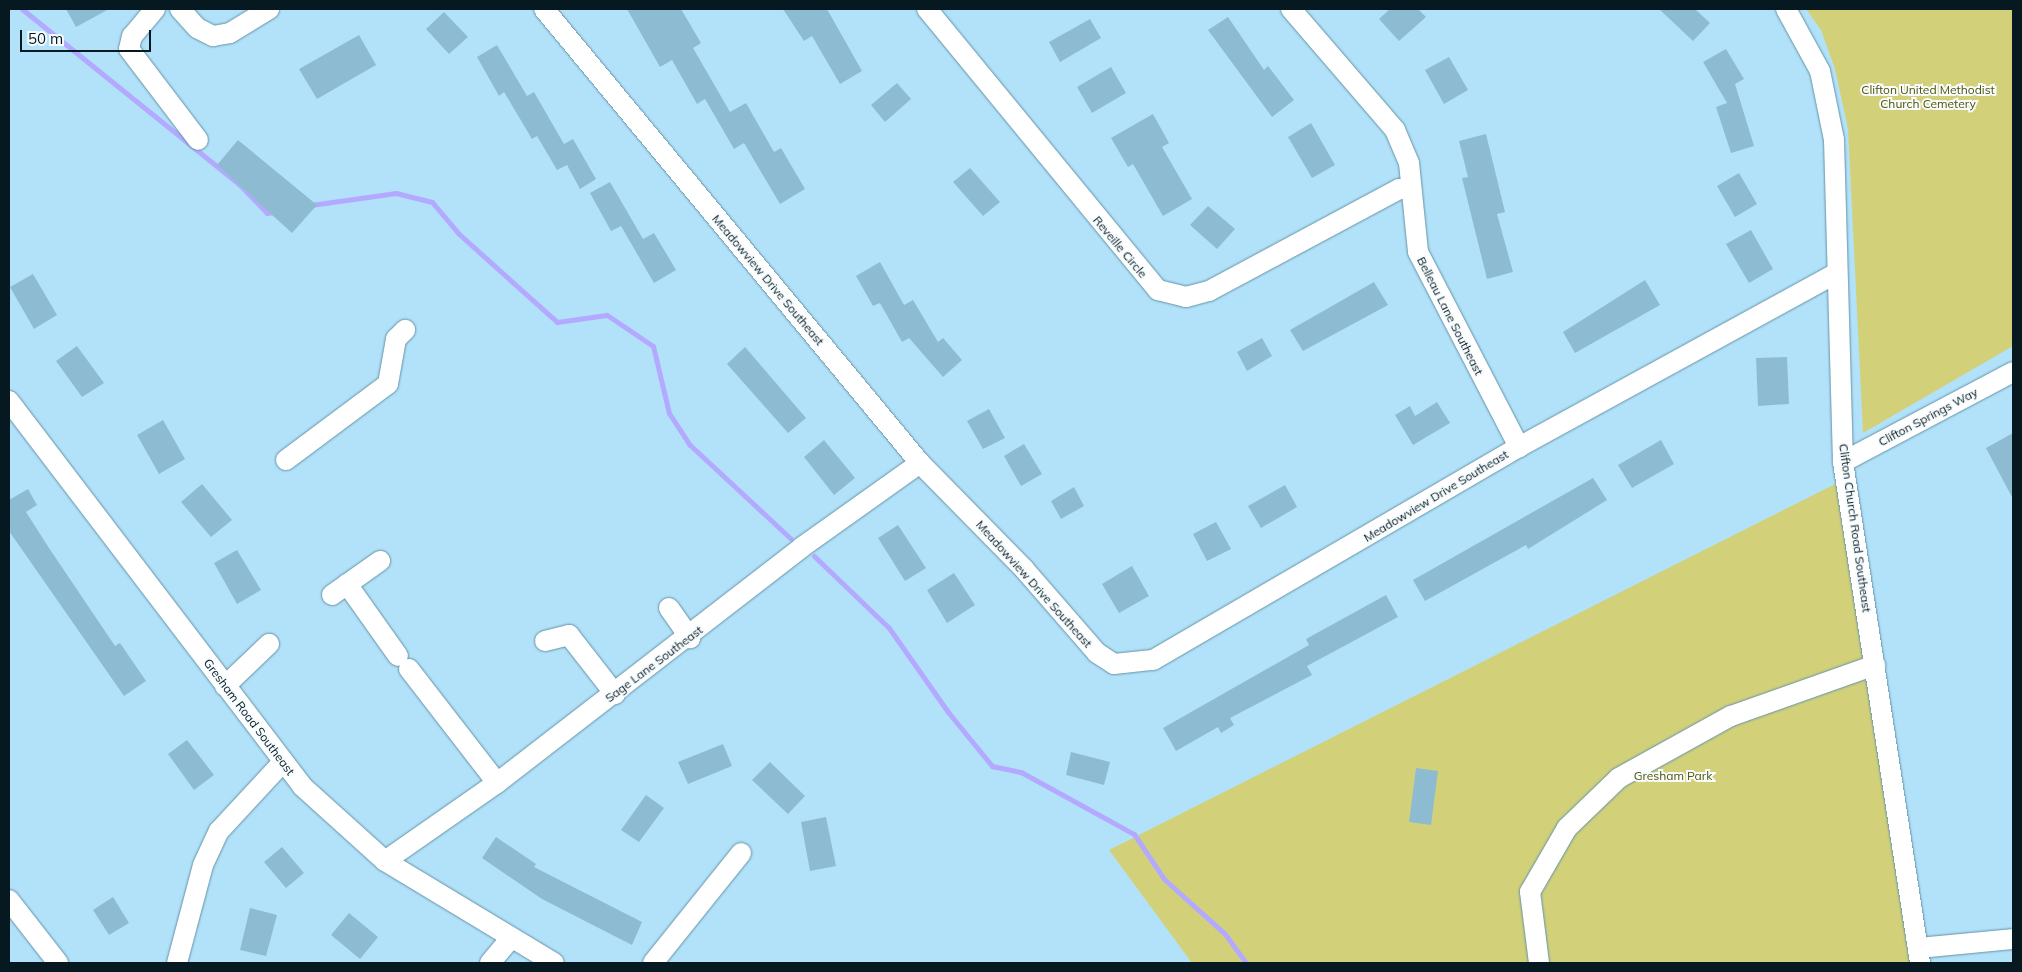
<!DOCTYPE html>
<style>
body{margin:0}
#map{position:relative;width:2022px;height:972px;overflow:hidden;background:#b2e2f9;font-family:Mulish,sans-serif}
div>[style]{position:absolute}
.green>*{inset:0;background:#d2d17a}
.stream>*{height:5px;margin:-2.5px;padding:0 2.5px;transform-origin:2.5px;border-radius:2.5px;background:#b3aaff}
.building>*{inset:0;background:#8dbcd2}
.roads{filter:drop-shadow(0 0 1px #6593a8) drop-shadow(0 0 1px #6593a8)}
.minor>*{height:20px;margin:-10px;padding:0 10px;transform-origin:10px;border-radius:10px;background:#fff}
span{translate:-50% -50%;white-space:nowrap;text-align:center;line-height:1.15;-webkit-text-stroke:4px #f7fcfe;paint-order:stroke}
.park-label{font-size:12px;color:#555308}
.street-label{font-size:12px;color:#061921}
.frame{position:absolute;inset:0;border:10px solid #061921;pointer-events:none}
.scale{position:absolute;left:20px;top:30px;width:131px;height:22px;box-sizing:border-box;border:2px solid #061921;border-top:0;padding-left:6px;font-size:15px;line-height:18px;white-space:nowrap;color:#061921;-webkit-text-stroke:4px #f7fcfe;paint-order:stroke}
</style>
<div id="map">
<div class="green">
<div style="clip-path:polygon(1806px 9px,2013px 9px,2013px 346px,1863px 433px,1848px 129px,1835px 69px,1821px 30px)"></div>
<div style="clip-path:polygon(1849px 477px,1925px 963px,1192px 963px,1109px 850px)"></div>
</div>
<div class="stream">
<div style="left:22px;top:9px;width:279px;rotate:38.9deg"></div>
<div style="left:239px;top:184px;width:40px;rotate:46deg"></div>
<div style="left:267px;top:213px;width:7px;rotate:-8deg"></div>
<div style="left:311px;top:205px;width:86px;rotate:-8deg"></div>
<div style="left:396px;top:193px;width:37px;rotate:14deg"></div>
<div style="left:432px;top:202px;width:42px;rotate:49.8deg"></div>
<div style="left:459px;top:234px;width:132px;rotate:41.9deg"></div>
<div style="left:557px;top:322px;width:50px;rotate:-8deg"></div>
<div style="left:607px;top:315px;width:55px;rotate:34deg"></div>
<div style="left:653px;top:346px;width:69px;rotate:76.6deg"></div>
<div style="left:669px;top:413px;width:38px;rotate:57deg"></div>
<div style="left:690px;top:445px;width:137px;rotate:42.9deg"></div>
<div style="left:814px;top:556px;width:104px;rotate:43.8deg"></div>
<div style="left:889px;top:628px;width:103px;rotate:54.9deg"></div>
<div style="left:948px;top:712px;width:70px;rotate:50.8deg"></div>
<div style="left:992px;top:766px;width:30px;rotate:12deg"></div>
<div style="left:1021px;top:772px;width:129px;rotate:28.8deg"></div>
<div style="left:1134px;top:834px;width:54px;rotate:56.3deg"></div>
<div style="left:1164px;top:879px;width:82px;rotate:42deg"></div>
<div style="left:1225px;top:934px;width:36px;rotate:54deg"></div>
</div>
<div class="building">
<div style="clip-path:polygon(66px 9px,109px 9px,76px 27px)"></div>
<div style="clip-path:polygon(627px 9px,681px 9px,701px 43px,693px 48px,730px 112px,746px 103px,774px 152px,781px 148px,805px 189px,780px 204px,744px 143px,734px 149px,705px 99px,697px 104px,672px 60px,660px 67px)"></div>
<div style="clip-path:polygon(783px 9px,827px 9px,862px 71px,840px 84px,812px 36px,804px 41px)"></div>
<div style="clip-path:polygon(1390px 9px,1418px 9px,1426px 17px,1399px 41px,1379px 19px)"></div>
<div style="clip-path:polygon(1659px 9px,1695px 9px,1710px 23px,1693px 41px)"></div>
<div style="clip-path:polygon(444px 12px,468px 37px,449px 54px,426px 29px)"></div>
<div style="clip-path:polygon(1228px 17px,1264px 70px,1268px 66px,1294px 100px,1272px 117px,1208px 30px)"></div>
<div style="clip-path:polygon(1090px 19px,1101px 38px,1060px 62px,1049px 42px)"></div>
<div style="clip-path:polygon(359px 35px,376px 65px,317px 99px,299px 69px)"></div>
<div style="clip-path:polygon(497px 45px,527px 96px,534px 92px,564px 144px,573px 139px,596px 179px,580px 189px,567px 165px,557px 170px,537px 136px,532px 139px,504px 92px,499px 96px,477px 57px)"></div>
<div style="clip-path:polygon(1726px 49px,1744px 79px,1735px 84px,1754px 146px,1731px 153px,1716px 107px,1727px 103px,1703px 62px)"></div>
<div style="clip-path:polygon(1449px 57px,1468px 90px,1444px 104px,1425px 70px)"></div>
<div style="clip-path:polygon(1111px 67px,1126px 93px,1092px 113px,1077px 87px)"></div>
<div style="clip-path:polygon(897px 83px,911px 99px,885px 122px,871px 105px)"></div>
<div style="clip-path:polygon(1153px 114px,1169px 143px,1162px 147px,1192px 199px,1163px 216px,1133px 164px,1128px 167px,1111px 138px)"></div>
<div style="clip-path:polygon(1311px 123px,1335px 165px,1312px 178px,1288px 137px)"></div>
<div style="clip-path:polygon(1486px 134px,1505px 212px,1497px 214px,1513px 272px,1487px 279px,1462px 178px,1468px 177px,1459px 141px)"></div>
<div style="clip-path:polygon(238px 140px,317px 205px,292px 233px,217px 165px)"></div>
<div style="clip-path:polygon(970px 168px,1000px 202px,983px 216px,953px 182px)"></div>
<div style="clip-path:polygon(1739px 173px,1757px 204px,1735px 217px,1717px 186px)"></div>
<div style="clip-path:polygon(610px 182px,643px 239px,654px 233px,676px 270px,654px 283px,621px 226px,611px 231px,590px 193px)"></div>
<div style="clip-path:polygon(1208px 206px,1235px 229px,1217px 249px,1190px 225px)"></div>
<div style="clip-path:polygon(1751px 230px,1773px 269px,1749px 283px,1726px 244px)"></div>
<div style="clip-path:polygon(880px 262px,904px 305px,913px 300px,938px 342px,943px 338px,962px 360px,943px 377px,909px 338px,902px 342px,880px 303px,873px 306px,856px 276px)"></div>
<div style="clip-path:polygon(33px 274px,57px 315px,34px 329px,10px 287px)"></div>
<div style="clip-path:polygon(1645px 280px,1660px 305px,1575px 353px,1563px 332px)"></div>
<div style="clip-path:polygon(1374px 282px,1388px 305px,1303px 351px,1290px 330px)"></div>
<div style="clip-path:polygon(1262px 338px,1272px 356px,1247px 371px,1237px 352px)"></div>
<div style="clip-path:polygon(77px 346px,104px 383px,82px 397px,56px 361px)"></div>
<div style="clip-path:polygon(745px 347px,806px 418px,788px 433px,727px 364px)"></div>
<div style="clip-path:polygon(1787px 357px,1789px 404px,1758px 406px,1756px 358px)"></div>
<div style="clip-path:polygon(1437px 402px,1450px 423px,1413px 445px,1395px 415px,1410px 406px,1415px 416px)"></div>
<div style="clip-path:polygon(989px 409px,1005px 438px,983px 449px,967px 421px)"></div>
<div style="clip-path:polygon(163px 420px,185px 459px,159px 474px,137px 435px)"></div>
<div style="clip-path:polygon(2013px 433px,2013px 499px,1986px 448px)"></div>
<div style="clip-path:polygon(824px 440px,855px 478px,834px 495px,804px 457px)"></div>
<div style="clip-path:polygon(1661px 440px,1674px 464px,1632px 488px,1618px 465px)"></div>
<div style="clip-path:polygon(1024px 444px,1042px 474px,1021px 486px,1004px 456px)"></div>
<div style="clip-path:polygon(1593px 478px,1607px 500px,1528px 549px,1526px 545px,1425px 601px,1413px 580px)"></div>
<div style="clip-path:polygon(202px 484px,232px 520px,211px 537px,181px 502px)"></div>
<div style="clip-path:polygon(1285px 485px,1297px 507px,1261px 528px,1248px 506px)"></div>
<div style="clip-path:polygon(1074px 487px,1084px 506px,1061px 519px,1051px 501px)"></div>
<div style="clip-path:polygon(28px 489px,37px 505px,26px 512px,49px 548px,115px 646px,120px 643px,146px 681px,124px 696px,9px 531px,9px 500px)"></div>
<div style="clip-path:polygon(1216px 522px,1231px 549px,1207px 561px,1193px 534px)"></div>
<div style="clip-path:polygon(898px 525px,926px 568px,905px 581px,878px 538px)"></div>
<div style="clip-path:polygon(237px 550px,261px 590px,237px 604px,214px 563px)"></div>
<div style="clip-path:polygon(1132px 566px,1149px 596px,1119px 613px,1102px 584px)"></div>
<div style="clip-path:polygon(954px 573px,975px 605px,947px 623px,927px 590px)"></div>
<div style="clip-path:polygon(1386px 595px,1398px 617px,1307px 666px,1312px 675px,1230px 718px,1234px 725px,1221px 733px,1218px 727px,1176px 751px,1163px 728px,1309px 645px,1306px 639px)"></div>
<div style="clip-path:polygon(187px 740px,214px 775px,194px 790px,168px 754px)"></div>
<div style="clip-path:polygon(723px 744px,732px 766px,688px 784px,678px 762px)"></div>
<div style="clip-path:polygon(1071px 752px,1110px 762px,1104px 785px,1066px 775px)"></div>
<div style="clip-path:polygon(770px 762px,805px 796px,788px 814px,752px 780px)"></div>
<div style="clip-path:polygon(1416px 768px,1438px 771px,1431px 825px,1409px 822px)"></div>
<div style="clip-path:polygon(646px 795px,664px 808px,639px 842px,621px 830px)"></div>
<div style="clip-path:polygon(826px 817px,836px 866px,810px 871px,801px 822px)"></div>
<div style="clip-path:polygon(496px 837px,536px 864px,534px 867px,642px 922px,632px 945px,542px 899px,482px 858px)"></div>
<div style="clip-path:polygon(282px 847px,304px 873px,286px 888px,264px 862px)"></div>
<div style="clip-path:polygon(113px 897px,129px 923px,109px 935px,93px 910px)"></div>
<div style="clip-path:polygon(250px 908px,277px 915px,266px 956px,240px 950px)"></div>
<div style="clip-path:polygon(349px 913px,378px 937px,360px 959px,331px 935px)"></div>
</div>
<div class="roads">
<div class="minor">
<div style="left:155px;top:9px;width:35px;rotate:130deg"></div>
<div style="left:132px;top:36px;width:13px;rotate:103deg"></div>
<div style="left:129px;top:49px;width:114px;rotate:52.8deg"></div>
<div style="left:180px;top:9px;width:25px;rotate:48deg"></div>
<div style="left:197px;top:28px;width:18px;rotate:27deg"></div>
<div style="left:213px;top:36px;width:17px;rotate:-10deg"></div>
<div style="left:230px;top:33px;width:46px;rotate:-31.6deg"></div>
<div style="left:544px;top:9px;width:589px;rotate:50.37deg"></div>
<div style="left:920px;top:463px;width:148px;rotate:45.5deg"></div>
<div style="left:1024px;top:569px;width:111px;rotate:49deg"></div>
<div style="left:1097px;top:653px;width:20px;rotate:33deg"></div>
<div style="left:1114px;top:664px;width:39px;rotate:-6deg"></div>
<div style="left:1153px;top:660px;width:423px;rotate:-30.2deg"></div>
<div style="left:1519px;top:447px;width:360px;rotate:-28.7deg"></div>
<div style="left:927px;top:9px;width:364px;rotate:50.6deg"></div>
<div style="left:1158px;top:290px;width:29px;rotate:14deg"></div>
<div style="left:1186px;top:297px;width:24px;rotate:-15deg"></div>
<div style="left:1209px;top:291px;width:216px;rotate:-28.2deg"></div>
<div style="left:1399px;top:189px;width:10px"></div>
<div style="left:1291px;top:9px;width:160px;rotate:49.3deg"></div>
<div style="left:1395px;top:130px;width:36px;rotate:67deg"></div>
<div style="left:1409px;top:163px;width:89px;rotate:84.2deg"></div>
<div style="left:1418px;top:252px;width:220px;rotate:62.6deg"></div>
<div style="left:1786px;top:9px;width:71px;rotate:61.3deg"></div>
<div style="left:1820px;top:71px;width:70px;rotate:78.5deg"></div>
<div style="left:1834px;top:140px;width:322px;rotate:88.4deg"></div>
<div style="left:1843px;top:462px;width:507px;rotate:81.26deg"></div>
<div style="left:9px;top:401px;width:484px;rotate:52.7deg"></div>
<div style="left:302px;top:786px;width:112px;rotate:42.1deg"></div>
<div style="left:385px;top:861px;width:197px;rotate:31.1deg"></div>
<div style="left:286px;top:460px;width:127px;rotate:-36.7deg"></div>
<div style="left:388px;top:384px;width:46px;rotate:-79.9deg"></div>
<div style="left:396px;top:339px;width:13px;rotate:-45deg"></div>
<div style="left:1843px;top:462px;width:192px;rotate:-27.9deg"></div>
<div style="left:347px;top:584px;width:88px;rotate:54.7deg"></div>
<div style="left:332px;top:595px;width:59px;rotate:-35.3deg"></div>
<div style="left:669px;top:608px;width:37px;rotate:55deg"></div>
<div style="left:545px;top:641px;width:25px;rotate:-14deg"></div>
<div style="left:569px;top:635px;width:75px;rotate:52.1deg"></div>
<div style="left:409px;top:669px;width:144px;rotate:52.3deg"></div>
<div style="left:225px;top:686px;width:61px;rotate:-43.7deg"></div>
<div style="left:385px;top:861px;width:136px;rotate:-34.9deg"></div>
<div style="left:497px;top:783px;width:386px;rotate:-37.7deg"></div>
<div style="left:802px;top:547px;width:145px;rotate:-35.4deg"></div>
<div style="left:9px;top:900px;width:80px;rotate:52.1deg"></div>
<div style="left:1918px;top:948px;width:95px;rotate:-5.4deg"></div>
<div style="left:177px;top:963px;width:101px;rotate:-75.1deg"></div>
<div style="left:203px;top:865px;width:38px;rotate:-65deg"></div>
<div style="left:219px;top:831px;width:94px;rotate:-47.2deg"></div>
<div style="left:490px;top:963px;width:30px;rotate:-50deg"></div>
<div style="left:653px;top:963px;width:141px;rotate:-51.3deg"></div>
<div style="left:1539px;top:963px;width:72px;rotate:-97.2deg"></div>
<div style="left:1530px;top:892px;width:74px;rotate:-60deg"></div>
<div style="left:1567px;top:828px;width:72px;rotate:-43.9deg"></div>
<div style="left:1619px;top:778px;width:128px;rotate:-29deg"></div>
<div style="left:1731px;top:716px;width:153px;rotate:-19.5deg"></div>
</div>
</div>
<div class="park-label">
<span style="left:1928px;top:97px">Clifton United Methodist<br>Church Cemetery</span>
<span style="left:1673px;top:776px">Gresham Park</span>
</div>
<div class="street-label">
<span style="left:1120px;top:247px;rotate:50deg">Reveille Circle</span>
<span style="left:768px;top:280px;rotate:50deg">Meadowview Drive Southeast</span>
<span style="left:1450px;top:316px;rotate:63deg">Belleau Lane Southeast</span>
<span style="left:1928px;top:417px;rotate:-28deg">Clifton Springs Way</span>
<span style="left:1436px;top:496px;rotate:-31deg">Meadowview Drive Southeast</span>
<span style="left:1855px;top:528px;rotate:82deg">Clifton Church Road Southeast</span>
<span style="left:1034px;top:584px;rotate:48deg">Meadowview Drive Southeast</span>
<span style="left:654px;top:664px;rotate:-37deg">Sage Lane Southeast</span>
<span style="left:249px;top:717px;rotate:53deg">Gresham Road Southeast</span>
</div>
<div class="frame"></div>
<div class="scale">50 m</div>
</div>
